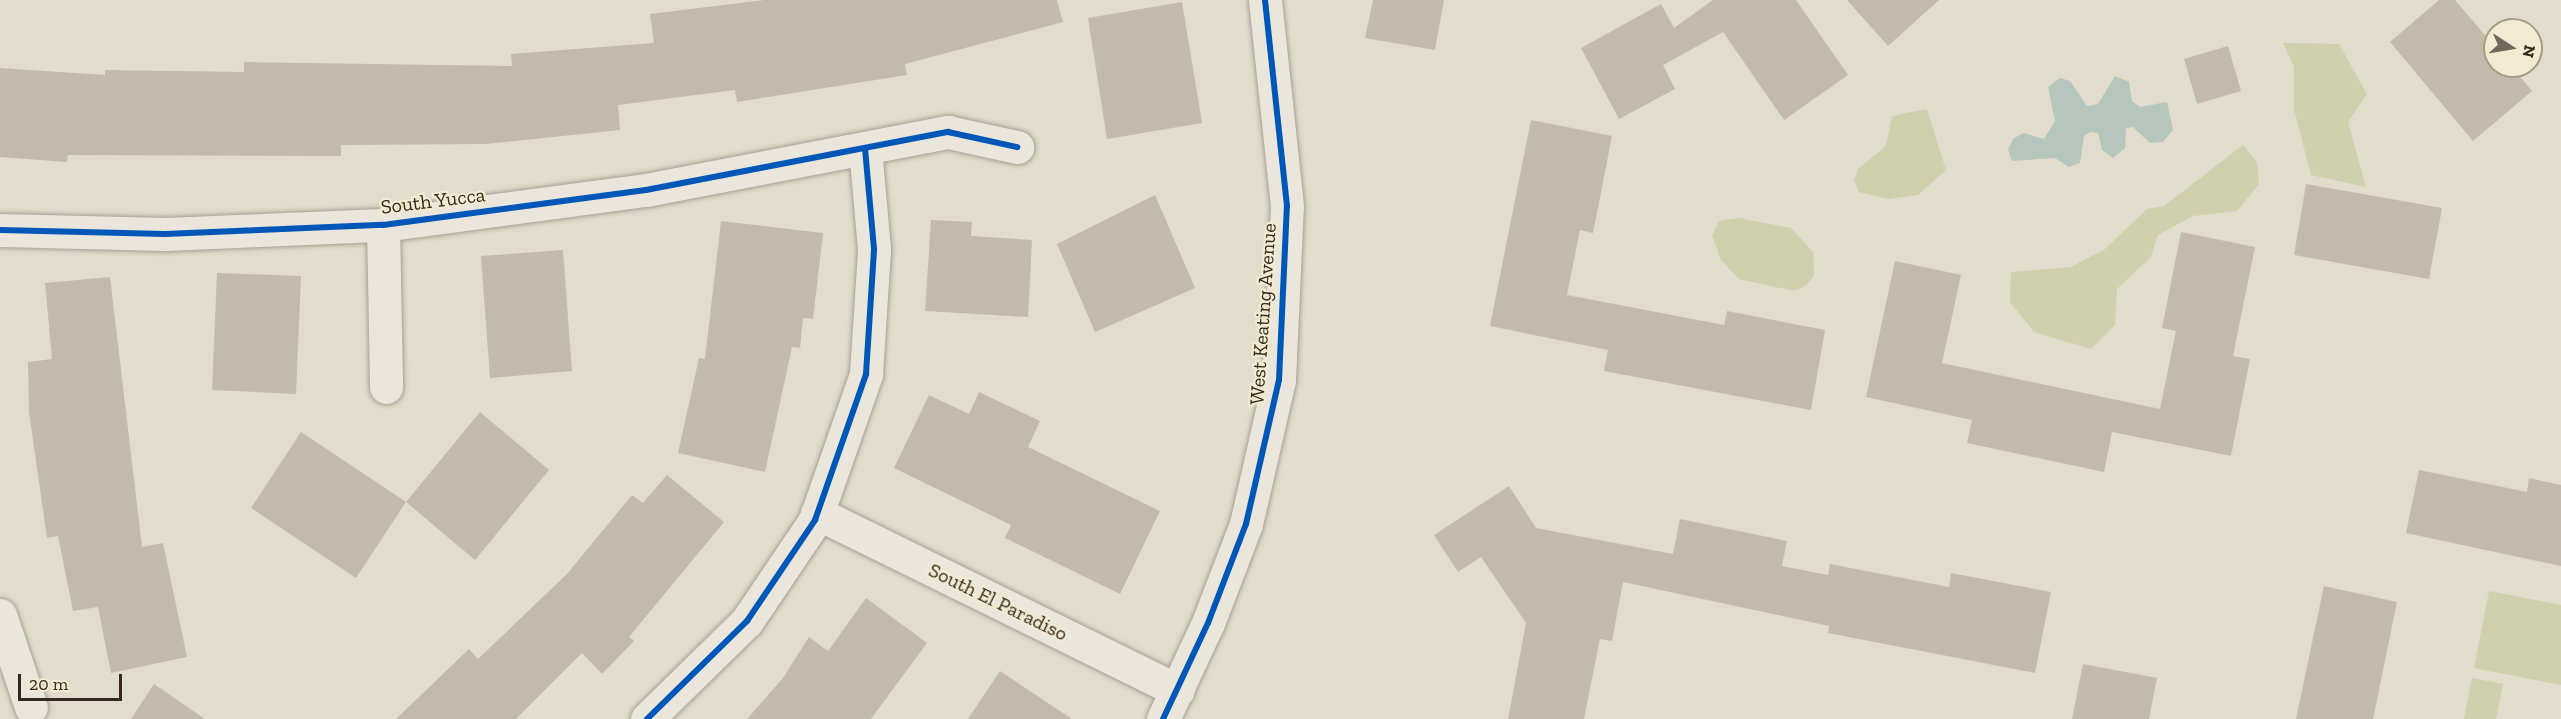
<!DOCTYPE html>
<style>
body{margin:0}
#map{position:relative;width:2561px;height:719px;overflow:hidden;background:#e1dccb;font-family:"Zilla Slab",serif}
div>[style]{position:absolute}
.green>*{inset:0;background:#ced0ae}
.water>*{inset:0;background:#b6c6bd}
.building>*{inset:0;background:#c4baac}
.roads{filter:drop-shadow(0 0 2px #a6a195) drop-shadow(0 0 2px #a6a195)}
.street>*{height:33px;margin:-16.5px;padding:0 16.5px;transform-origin:16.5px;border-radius:16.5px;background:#eae6dc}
.secondary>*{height:33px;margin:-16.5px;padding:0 16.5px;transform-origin:16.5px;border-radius:16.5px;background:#eae6dc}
.cycleway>*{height:6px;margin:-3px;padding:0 3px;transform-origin:3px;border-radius:3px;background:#0057b8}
span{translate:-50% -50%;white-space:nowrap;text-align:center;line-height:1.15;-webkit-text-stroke:4.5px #f2ebd1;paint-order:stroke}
.street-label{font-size:20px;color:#33291e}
.north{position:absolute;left:2483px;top:18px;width:60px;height:60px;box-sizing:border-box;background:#f2ebd1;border:2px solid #a69d89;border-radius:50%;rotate:102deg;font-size:16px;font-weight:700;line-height:24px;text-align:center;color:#33291e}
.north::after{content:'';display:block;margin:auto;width:21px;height:27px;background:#70685b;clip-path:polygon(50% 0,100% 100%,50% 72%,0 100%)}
.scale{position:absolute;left:18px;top:674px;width:104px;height:27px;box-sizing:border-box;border:3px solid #33291e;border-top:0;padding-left:8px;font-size:18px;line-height:21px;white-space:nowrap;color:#33291e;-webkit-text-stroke:4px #f2ebd1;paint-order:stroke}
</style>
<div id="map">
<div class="green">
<div style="clip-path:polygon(2283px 43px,2339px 44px,2367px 94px,2348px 122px,2366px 187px,2311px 175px,2294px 109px,2294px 67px)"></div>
<div style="clip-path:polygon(1927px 109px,1946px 170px,1918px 195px,1888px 199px,1859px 192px,1854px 180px,1858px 169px,1886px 146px,1892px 116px)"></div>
<div style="clip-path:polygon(2243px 145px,2257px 162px,2259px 184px,2237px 211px,2193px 216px,2158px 235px,2151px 257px,2117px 289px,2115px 325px,2091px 349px,2034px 332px,2010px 302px,2011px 272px,2071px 267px,2105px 249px,2147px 209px,2164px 206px)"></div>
<div style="clip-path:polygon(1739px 218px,1791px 228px,1813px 252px,1814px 275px,1807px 285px,1794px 291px,1739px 279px,1721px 260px,1712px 235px,1719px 221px)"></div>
<div style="clip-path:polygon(2489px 591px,2561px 605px,2561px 685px,2474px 668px)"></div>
<div style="clip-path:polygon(2472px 678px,2503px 684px,2496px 719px,2464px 719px)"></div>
</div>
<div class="water">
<div style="clip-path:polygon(2115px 76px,2129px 82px,2132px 101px,2140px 107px,2167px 102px,2173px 130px,2163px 142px,2150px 143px,2133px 127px,2126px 128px,2125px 148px,2113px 158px,2102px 150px,2098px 133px,2090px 132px,2084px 136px,2080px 163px,2069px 167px,2055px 158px,2012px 161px,2008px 149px,2014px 138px,2024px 133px,2044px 139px,2055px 121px,2048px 87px,2060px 78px,2070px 81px,2087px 106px,2098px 104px)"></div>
</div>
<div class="building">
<div style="clip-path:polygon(764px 0,1057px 0,1063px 22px,905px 64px,907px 75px,737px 102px,735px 90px,618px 105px,620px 130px,486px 144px,341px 145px,341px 156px,68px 155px,67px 162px,0 157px,0 68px,105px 75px,105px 70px,244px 72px,244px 62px,512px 66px,511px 54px,654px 43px,650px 14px)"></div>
<div style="clip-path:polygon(1373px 0,1444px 0,1435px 50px,1365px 38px)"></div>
<div style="clip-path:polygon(1713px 0,1796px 0,1848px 75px,1784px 120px,1723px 32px,1663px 65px,1675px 89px,1619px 119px,1581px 48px,1661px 4px,1674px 28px)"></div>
<div style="clip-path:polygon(1847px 0,1939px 0,1888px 46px)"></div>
<div style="clip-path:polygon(2439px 0,2455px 0,2495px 47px,2495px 66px,2511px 66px,2532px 91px,2473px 141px,2390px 42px)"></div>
<div style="clip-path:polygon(1182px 2px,1202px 123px,1107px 139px,1088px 18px)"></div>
<div style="clip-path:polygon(2228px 46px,2241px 91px,2197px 104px,2184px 59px)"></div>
<div style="clip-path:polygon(1531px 120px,1612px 136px,1593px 233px,1580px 230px,1567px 295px,1724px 325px,1727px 311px,1825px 330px,1811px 410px,1604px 371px,1608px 350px,1490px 326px)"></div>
<div style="clip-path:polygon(2306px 184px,2442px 208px,2429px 279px,2294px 255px)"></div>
<div style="clip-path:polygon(1155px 195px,1195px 288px,1095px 332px,1057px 244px)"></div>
<div style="clip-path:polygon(931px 220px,972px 222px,971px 236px,1032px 240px,1028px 317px,925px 311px)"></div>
<div style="clip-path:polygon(721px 221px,823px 233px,813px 319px,803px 318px,800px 348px,792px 347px,765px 472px,678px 453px,699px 358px,705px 359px)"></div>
<div style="clip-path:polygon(2181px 232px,2255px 247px,2233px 356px,2250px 359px,2231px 456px,2112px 432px,2104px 472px,1967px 443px,1972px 420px,1866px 397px,1895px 261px,1961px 275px,1942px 363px,2160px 409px,2176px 331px,2162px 328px)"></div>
<div style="clip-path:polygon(563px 250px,572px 371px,490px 378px,481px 256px)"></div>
<div style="clip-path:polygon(217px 273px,301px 276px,296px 394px,212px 390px)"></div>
<div style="clip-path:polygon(110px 277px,142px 547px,163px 543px,187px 657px,111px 673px,98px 607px,73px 611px,58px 536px,47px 538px,29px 412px,28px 362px,52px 359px,45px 283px)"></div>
<div style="clip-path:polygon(979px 392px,1040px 421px,1028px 447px,1160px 511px,1120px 594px,1005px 538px,1011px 525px,894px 468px,929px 395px,969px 414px)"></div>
<div style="clip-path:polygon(480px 412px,549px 470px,475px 560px,406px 502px)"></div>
<div style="clip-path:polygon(301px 432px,406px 502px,356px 578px,251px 508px)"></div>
<div style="clip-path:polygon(2419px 470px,2527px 492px,2529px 478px,2561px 485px,2561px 566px,2406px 533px)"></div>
<div style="clip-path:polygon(667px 475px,724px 522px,629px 637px,634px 641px,602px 674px,582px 653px,516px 719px,396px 719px,469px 649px,478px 659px,567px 574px,632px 495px,643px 503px)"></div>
<div style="clip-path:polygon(1509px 486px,1536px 528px,1673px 554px,1680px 519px,1787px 541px,1782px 566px,1828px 575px,1830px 564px,1949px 587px,1951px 573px,2051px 592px,2035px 673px,1828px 633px,1829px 626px,1623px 582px,1612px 641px,1600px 639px,1584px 719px,1508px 719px,1526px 623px,1481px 557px,1458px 572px,1434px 535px)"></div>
<div style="clip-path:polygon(2324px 586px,2397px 602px,2373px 719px,2296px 719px)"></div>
<div style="clip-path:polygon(866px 598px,927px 643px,871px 719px,747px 719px,783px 678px,809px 637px,828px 651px)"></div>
<div style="clip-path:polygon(2083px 664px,2157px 678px,2149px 719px,2072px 719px)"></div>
<div style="clip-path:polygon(1000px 671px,1072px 719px,968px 719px)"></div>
<div style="clip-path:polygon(154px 684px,205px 719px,131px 719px)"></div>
</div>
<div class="roads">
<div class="street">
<div style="left:383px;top:225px;width:162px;rotate:88.9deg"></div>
<div style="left:0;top:230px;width:165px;rotate:1.4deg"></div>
<div style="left:165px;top:234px;width:218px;rotate:-2.4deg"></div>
<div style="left:383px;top:225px;width:265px;rotate:-7.6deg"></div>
<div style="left:646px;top:190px;width:308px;rotate:-10.9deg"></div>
<div style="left:948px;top:132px;width:71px;rotate:12.3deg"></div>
<div style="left:817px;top:513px;width:402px;rotate:26.2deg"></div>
<div style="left:0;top:615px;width:97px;rotate:71.4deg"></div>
<div style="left:647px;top:719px;width:140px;rotate:-44.4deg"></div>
<div style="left:747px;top:621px;width:122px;rotate:-56deg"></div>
<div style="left:815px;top:520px;width:155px;rotate:-70.7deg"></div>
<div style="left:866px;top:374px;width:125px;rotate:-86.3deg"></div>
<div style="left:874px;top:249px;width:100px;rotate:-95.1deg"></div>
</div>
<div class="secondary">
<div style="left:1163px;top:719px;width:106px;rotate:-64.9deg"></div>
<div style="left:1208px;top:623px;width:106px;rotate:-69deg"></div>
<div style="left:1246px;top:524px;width:148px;rotate:-77.1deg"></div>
<div style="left:1279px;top:380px;width:174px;rotate:-87.4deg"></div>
<div style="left:1287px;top:206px;width:207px;rotate:-96.1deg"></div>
</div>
</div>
<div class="cycleway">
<div style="left:0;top:230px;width:165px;rotate:1.4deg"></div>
<div style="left:165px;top:234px;width:218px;rotate:-2.4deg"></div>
<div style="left:383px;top:225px;width:265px;rotate:-7.6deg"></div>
<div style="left:646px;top:190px;width:308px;rotate:-10.9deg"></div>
<div style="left:948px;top:132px;width:71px;rotate:12.3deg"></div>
<div style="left:647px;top:719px;width:140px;rotate:-44.4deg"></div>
<div style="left:747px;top:621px;width:122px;rotate:-56deg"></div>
<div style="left:815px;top:520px;width:155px;rotate:-70.7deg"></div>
<div style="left:866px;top:374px;width:125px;rotate:-86.3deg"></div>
<div style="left:874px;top:249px;width:100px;rotate:-95.1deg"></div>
<div style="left:1163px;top:719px;width:106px;rotate:-64.9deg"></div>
<div style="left:1208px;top:623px;width:106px;rotate:-69deg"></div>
<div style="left:1246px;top:524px;width:148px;rotate:-77.1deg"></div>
<div style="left:1279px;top:380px;width:174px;rotate:-87.4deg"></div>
<div style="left:1287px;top:206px;width:207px;rotate:-96.1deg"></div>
</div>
<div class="street-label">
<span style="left:433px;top:201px;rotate:-7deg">South Yucca</span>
<span style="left:1263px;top:314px;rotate:-86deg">West Keating Avenue</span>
<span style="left:998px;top:602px;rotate:26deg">South El Paradiso</span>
</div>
<div class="north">N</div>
<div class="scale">20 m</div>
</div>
